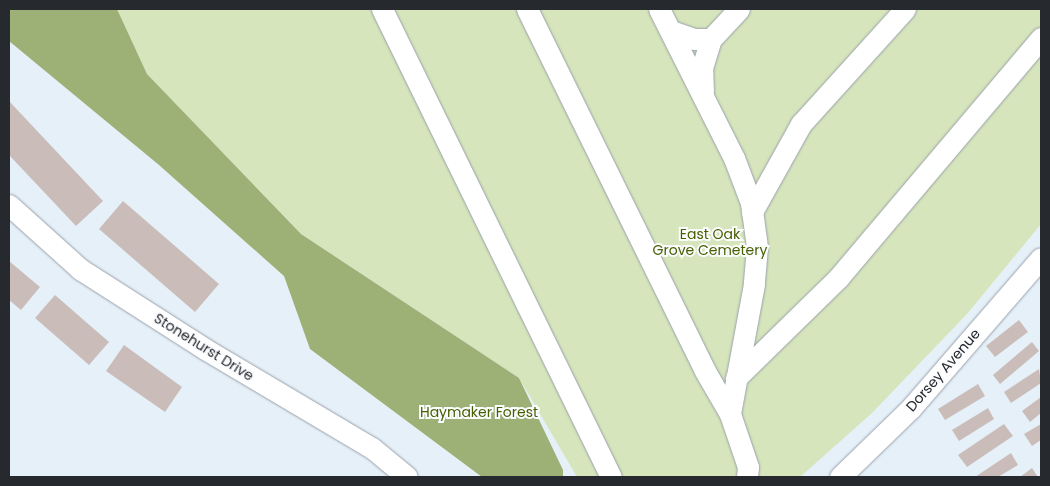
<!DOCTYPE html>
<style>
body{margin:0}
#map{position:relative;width:1050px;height:486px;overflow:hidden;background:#e6f0f9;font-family:Poppins,sans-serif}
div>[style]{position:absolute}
.green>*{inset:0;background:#d6e5bb}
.forest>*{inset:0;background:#9db177}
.building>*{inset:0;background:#cabdb9}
.roads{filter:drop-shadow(0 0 1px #99a1aa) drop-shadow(0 0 1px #99a1aa)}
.minor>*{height:21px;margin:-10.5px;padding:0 10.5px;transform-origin:10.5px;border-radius:10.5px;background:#fff}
span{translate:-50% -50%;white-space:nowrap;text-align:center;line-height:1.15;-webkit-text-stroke:4px #fafcfe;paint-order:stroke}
.park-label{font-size:14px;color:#495f00}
.street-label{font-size:14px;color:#26292d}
.frame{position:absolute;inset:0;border:10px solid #26292d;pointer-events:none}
</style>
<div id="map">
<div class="green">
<div style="clip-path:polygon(117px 9px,1041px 9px,1041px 224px,967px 314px,872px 413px,800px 477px,577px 477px,519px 378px,301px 234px,147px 74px)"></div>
</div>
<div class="forest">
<div style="clip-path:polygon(9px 9px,117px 9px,147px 74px,301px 234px,519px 378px,563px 470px,563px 477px,482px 477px,310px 349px,284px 276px,159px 165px,9px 41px)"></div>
</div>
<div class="building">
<div style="clip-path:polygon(9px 101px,103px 201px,76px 226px,9px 155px)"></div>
<div style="clip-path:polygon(123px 201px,219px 284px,195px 312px,99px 229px)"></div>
<div style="clip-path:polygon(9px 261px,40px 287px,21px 310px,9px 300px)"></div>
<div style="clip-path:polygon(55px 295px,109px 342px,89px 365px,35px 318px)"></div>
<div style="clip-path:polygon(1019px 320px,1028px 332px,995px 357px,986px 346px)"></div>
<div style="clip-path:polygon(1032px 342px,1039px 351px,1000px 384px,993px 375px)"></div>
<div style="clip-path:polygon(124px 345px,182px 387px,165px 412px,106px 371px)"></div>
<div style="clip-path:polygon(1039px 369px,1041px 383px,1011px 403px,1004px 392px)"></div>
<div style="clip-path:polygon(978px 384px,985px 396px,945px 420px,938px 409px)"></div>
<div style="clip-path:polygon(1041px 397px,1041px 413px,1030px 422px,1022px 411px)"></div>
<div style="clip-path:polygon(988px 408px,994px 419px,959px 441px,952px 430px)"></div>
<div style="clip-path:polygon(1004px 424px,1013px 436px,967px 467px,958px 455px)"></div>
<div style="clip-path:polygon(1041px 424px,1041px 440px,1032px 446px,1024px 434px)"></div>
<div style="clip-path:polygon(1011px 453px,1018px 465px,998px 477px,975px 477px)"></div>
<div style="clip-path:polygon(1032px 468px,1038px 477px,1020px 477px)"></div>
</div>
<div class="roads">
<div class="minor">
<div style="left:382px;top:9px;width:521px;rotate:63.93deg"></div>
<div style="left:527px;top:9px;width:403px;rotate:63.8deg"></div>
<div style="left:705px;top:371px;width:50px;rotate:59.8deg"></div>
<div style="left:659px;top:9px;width:167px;rotate:63.3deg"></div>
<div style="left:734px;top:158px;width:48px;rotate:69.3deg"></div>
<div style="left:751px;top:203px;width:44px;rotate:82.2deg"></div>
<div style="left:757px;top:247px;width:37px;rotate:95deg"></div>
<div style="left:754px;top:284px;width:132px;rotate:100.5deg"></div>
<div style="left:730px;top:414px;width:56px;rotate:71.2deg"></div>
<div style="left:748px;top:467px;width:10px;rotate:96deg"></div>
<div style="left:671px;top:31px;width:24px;rotate:19deg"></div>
<div style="left:694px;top:39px;width:17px"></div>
<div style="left:711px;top:39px;width:41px;rotate:-47deg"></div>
<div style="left:703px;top:92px;width:24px;rotate:-92deg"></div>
<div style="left:702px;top:68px;width:30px;rotate:-73deg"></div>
<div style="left:9px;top:205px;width:96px;rotate:42deg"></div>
<div style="left:80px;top:269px;width:148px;rotate:32.6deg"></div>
<div style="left:205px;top:349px;width:194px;rotate:30.7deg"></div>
<div style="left:372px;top:448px;width:45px;rotate:39.6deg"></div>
<div style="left:752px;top:212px;width:101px;rotate:-60.9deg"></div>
<div style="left:801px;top:124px;width:155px;rotate:-47.9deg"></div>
<div style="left:736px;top:378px;width:144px;rotate:-44.4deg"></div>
<div style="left:839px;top:277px;width:313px;rotate:-49.8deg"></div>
<div style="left:840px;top:477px;width:99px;rotate:-44.2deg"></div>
<div style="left:911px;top:408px;width:198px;rotate:-49.1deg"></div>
</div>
</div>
<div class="park-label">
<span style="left:710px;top:242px">East Oak<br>Grove Cemetery</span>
<span style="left:479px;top:412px">Haymaker Forest</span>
</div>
<div class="street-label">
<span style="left:204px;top:347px;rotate:32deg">Stonehurst Drive</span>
<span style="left:943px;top:370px;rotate:-49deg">Dorsey Avenue</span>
</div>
<div class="frame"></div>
</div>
